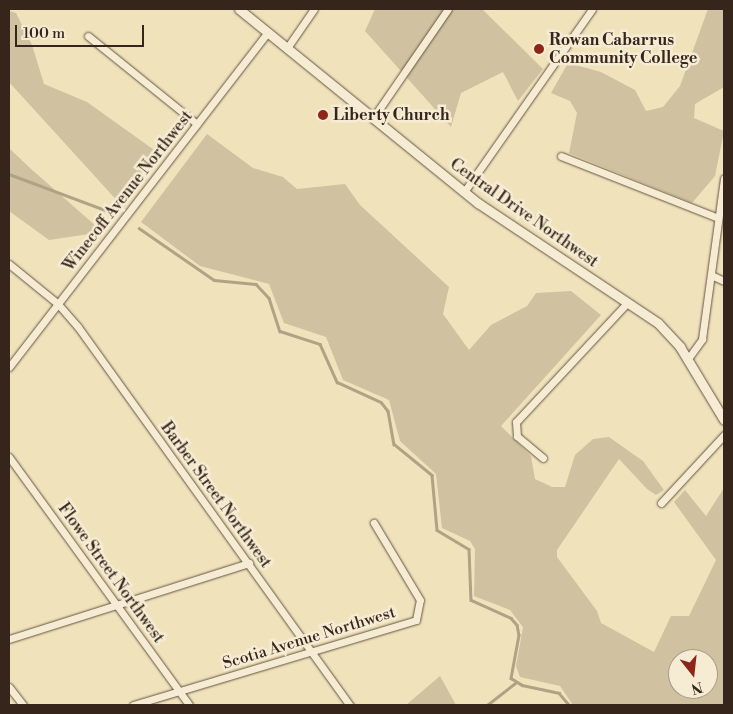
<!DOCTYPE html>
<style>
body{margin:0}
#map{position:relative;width:733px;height:714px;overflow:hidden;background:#f0e2bb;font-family:"Libre Bodoni",serif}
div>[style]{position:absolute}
.green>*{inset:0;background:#d0c2a0}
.stream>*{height:2.5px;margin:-1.25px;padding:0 1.25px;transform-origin:1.25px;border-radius:1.25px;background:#b0a285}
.roads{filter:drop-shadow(0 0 1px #645443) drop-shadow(0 0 1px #645443)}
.minor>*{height:7px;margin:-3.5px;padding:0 3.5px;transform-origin:3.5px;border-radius:3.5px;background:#f5ecd3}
.tertiary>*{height:9px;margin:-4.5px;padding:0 4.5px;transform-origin:4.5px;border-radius:4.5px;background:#f5ecd3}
.dots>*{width:14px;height:14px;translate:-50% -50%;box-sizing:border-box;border:2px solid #f5ecd3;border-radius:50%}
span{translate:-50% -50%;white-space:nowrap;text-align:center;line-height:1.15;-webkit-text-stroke:5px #f5ecd3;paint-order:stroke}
.poi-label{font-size:16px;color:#35251b;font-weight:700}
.left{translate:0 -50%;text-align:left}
.street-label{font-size:16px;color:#35251b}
.frame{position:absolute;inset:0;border:10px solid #35251b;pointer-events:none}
.north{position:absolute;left:668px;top:649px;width:50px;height:50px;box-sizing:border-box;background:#f5ecd3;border:1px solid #a89c89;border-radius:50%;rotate:164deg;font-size:14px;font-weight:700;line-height:20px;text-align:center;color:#35251b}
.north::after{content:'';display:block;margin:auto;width:18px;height:22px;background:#8f2418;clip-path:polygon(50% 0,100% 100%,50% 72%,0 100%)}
.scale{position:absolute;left:15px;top:25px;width:129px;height:22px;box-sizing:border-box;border:2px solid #35251b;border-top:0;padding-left:6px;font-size:15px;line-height:18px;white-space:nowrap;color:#35251b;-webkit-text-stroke:4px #f5ecd3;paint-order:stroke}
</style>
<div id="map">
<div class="green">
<div style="clip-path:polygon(375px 9px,482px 9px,543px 69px,518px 101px,503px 72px,461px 93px,451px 127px,365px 31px)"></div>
<div style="clip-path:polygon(708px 9px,724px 9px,724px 87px,695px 104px,694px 118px,724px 131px,715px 176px,692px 203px,569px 153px,577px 113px,570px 101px,551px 93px,568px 63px,601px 72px,635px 90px,646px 111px,663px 107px,680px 86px)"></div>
<div style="clip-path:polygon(9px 11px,16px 13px,32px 45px,44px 84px,87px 102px,157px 152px,121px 205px,9px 82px)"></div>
<div style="clip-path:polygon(evenodd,207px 134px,253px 168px,283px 177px,297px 189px,345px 184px,360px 205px,449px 287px,443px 314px,469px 350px,491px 325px,527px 306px,536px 293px,571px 291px,601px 315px,501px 426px,531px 456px,535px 479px,552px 487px,565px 487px,575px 455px,593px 439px,609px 437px,643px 461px,664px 490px,656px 495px,647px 489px,619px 459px,557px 550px,557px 557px,597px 611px,601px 623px,654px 652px,671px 616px,689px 616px,716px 560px,674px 502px,685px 490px,706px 516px,724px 488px,724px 705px,573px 705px,560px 686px,520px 677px,516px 666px,523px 627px,510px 610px,474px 596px,475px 549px,470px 541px,442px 528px,436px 474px,400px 441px,389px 400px,343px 380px,326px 337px,284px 323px,269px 284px,200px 266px,141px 222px,207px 134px,678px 659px,708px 659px,708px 689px,678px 689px,678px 659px)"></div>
<div style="clip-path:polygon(9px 148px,30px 168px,97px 227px,89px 234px,49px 240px,9px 211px)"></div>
<div style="clip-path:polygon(440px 676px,456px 705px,406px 705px)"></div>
</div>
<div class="stream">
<div style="left:9px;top:174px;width:114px;rotate:20.5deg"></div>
<div style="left:139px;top:228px;width:91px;rotate:34.7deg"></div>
<div style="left:214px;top:280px;width:42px;rotate:5.4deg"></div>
<div style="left:256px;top:284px;width:19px;rotate:47deg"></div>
<div style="left:269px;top:298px;width:35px;rotate:72deg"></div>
<div style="left:280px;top:331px;width:42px;rotate:18deg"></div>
<div style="left:320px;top:344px;width:42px;rotate:65.9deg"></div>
<div style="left:337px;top:382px;width:48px;rotate:24.4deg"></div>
<div style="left:381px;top:402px;width:11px;rotate:52deg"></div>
<div style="left:388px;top:411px;width:34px;rotate:80deg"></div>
<div style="left:394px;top:444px;width:49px;rotate:39.2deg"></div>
<div style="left:432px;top:475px;width:55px;rotate:84.8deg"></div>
<div style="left:437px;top:530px;width:37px;rotate:31deg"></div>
<div style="left:469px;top:549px;width:51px;rotate:87.8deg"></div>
<div style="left:471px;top:600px;width:44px;rotate:24.2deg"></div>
<div style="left:511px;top:618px;width:9px;rotate:49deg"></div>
<div style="left:517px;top:625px;width:10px;rotate:79deg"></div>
<div style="left:519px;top:635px;width:44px;rotate:100.5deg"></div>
<div style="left:511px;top:678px;width:13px;rotate:32deg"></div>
<div style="left:522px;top:685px;width:38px;rotate:12deg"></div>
<div style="left:559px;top:693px;width:16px;rotate:50deg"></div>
<div style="left:487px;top:705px;width:36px;rotate:-38deg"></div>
</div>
<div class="roads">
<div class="minor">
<div style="left:88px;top:36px;width:140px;rotate:38.9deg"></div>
<div style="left:287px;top:48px;width:47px;rotate:-55.3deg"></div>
<div style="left:373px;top:118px;width:132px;rotate:-55.5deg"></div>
<div style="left:561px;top:156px;width:169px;rotate:21.5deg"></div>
<div style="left:464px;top:192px;width:223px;rotate:-55deg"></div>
<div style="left:9px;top:264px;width:63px;rotate:39.2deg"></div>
<div style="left:58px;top:304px;width:30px;rotate:49deg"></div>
<div style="left:78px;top:327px;width:466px;rotate:54.3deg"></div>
<div style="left:711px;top:275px;width:14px;rotate:25deg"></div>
<div style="left:687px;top:360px;width:26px;rotate:-54deg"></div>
<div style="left:702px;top:339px;width:162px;rotate:-82.2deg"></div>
<div style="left:9px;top:367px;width:423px;rotate:-52.3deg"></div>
<div style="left:9px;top:457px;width:306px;rotate:54deg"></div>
<div style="left:543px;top:458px;width:34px;rotate:-140deg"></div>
<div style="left:517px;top:436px;width:14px;rotate:-94deg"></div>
<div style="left:516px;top:422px;width:163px;rotate:-47deg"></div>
<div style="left:661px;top:503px;width:93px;rotate:-47.2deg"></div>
<div style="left:9px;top:639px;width:252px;rotate:-17.6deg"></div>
<div style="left:9px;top:687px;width:23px;rotate:52deg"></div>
<div style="left:133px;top:705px;width:295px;rotate:-16.7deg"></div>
<div style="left:416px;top:620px;width:20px;rotate:-79deg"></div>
<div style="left:420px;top:600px;width:90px;rotate:-120.9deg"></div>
</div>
<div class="tertiary">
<div style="left:239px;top:9px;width:308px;rotate:39.1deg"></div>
<div style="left:478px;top:203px;width:216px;rotate:33.7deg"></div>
<div style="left:658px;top:323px;width:33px;rotate:47deg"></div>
<div style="left:680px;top:347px;width:85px;rotate:58.9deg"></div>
</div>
</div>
<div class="dots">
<div style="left:539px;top:49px;background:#8f2418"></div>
<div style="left:323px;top:115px;background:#8f2418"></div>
</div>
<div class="poi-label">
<span class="left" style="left:549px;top:49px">Rowan Cabarrus<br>Community College</span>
<span class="left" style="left:333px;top:115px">Liberty Church</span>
</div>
<div class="street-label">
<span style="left:128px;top:191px;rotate:-52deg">Winecoff Avenue Northwest</span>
<span style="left:524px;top:213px;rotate:35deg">Central Drive Northwest</span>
<span style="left:216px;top:495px;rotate:54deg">Barber Street Northwest</span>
<span style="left:111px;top:573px;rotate:54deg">Flowe Street Northwest</span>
<span style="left:309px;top:638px;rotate:-17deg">Scotia Avenue Northwest</span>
</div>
<div class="frame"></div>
<div class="north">N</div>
<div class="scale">100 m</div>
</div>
